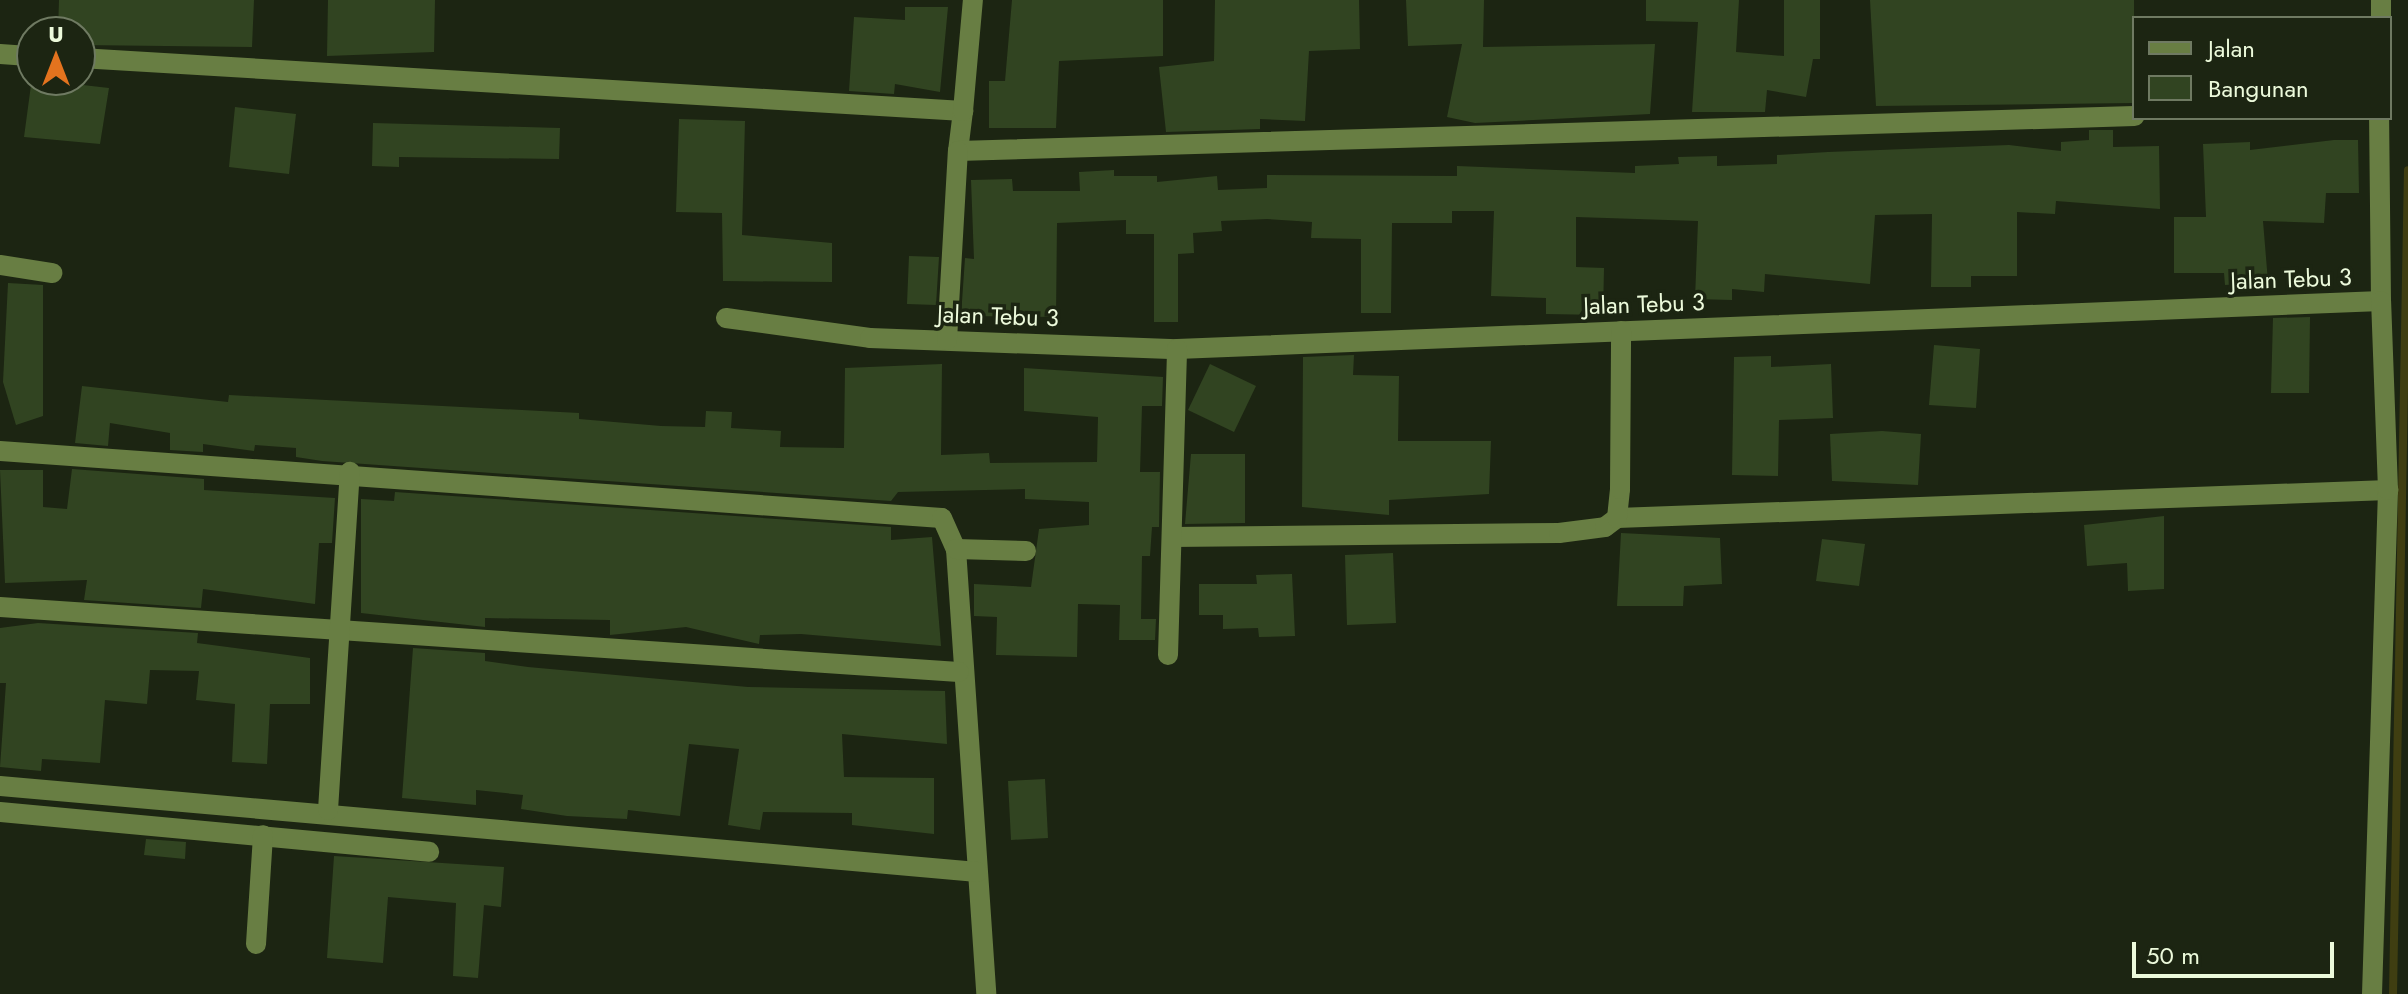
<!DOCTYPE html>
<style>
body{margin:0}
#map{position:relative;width:2408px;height:994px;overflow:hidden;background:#1c2512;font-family:Jost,sans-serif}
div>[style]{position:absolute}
.stream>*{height:8px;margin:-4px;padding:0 4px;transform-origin:4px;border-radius:4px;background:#3f3e11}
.building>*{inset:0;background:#314421}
.minor>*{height:20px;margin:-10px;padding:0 10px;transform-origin:10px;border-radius:10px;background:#687e43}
span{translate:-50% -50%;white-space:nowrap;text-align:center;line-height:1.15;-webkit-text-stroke:7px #1c2512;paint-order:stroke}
.street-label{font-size:24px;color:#ecfadb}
.legend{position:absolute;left:2132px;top:16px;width:260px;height:104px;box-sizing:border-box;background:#1c2512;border:2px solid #6f7a62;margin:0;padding:10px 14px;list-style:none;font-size:24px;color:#ecfadb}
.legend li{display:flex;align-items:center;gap:16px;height:40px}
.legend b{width:40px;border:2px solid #6f7a62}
.north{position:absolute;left:16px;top:16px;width:80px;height:80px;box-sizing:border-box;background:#1c2512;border:2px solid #6f7a62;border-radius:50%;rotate:0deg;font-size:22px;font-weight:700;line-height:32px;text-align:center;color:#ecfadb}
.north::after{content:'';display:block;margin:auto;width:28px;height:36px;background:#e3731e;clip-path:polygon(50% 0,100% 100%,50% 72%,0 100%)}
.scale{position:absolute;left:2132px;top:942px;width:202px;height:36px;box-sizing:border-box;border:4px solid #ecfadb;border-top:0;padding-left:10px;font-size:24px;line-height:28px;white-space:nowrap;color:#ecfadb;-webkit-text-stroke:6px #1c2512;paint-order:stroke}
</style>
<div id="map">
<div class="stream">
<div style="left:2393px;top:994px;width:824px;rotate:-88.96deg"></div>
</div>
<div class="building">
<div style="clip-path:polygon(59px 0,254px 0,252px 47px,80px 45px,80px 32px,58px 32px)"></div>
<div style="clip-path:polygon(328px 0,435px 0,434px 52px,327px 56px)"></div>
<div style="clip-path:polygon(1012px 0,1163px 0,1163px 56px,1059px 61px,1056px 128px,989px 128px,989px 81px,1005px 81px)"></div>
<div style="clip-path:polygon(1215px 0,1359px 0,1360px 49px,1309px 51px,1305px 121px,1260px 119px,1260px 129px,1166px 132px,1159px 67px,1214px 61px)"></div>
<div style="clip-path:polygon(1406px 0,1484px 0,1483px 47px,1655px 44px,1650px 114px,1475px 123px,1447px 117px,1462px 44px,1408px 46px)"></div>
<div style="clip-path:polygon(1646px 0,1739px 0,1736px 52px,1784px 56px,1784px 0,1820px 0,1820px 59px,1813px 59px,1806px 97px,1767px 90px,1765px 112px,1692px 112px,1698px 22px,1646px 21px)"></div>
<div style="clip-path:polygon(1870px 0,2134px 0,2134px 103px,1876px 106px)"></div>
<div style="clip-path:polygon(905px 7px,948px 7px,940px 92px,895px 84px,894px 94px,849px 91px,854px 17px,905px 20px)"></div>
<div style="clip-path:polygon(74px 84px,109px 88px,100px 144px,24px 137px,31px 85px,73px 91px)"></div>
<div style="clip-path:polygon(235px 107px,296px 114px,289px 174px,229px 167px)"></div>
<div style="clip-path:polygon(679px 119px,745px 121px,742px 235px,832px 243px,832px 282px,723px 281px,722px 213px,676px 212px)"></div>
<div style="clip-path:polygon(373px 123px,560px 128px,559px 159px,399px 157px,399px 167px,372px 166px)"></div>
<div style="clip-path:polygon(2089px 130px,2113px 130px,2113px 147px,2159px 146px,2160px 209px,2056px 201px,2055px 214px,2017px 212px,2017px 276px,1971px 276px,1971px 287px,1931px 287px,1932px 214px,1875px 215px,1870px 284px,1765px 274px,1764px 292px,1732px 289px,1732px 300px,1695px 299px,1698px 221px,1576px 217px,1576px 267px,1604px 268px,1603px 315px,1546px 314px,1546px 298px,1491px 296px,1494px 211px,1452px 211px,1452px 223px,1392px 223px,1391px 313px,1361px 313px,1361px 239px,1311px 238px,1312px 222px,1267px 219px,1221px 221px,1222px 231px,1193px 233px,1194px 253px,1178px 254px,1178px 322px,1154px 322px,1154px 234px,1126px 234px,1126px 220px,1057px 223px,1056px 317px,961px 316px,965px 258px,974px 259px,971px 180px,1012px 179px,1013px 191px,1080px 191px,1079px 172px,1114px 170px,1114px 176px,1157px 176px,1157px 182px,1217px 176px,1218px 190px,1267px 188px,1267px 175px,1457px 176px,1457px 166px,1635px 173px,1635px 166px,1679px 164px,1678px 157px,1717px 156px,1717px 166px,1777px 164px,1777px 155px,1828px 152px,2009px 145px,2061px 151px,2061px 142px,2089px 140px)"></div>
<div style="clip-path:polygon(2334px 140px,2358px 140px,2359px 193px,2326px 193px,2324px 223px,2263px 221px,2268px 282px,2225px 285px,2224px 273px,2174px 273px,2174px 217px,2206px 217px,2203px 144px,2250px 142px,2250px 150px)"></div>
<div style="clip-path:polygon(909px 256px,939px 257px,936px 305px,907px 304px)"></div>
<div style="clip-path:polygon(8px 283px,43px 285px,43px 416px,16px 425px,3px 382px)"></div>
<div style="clip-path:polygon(2310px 317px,2309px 393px,2271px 393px,2273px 318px)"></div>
<div style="clip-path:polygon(1934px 345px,1980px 349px,1976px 408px,1929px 405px)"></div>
<div style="clip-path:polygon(1354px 355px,1353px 375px,1399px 376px,1398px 441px,1491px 441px,1489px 494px,1389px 500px,1389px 515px,1302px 507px,1303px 357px)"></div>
<div style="clip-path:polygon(1771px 356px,1771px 367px,1831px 364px,1833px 418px,1779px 420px,1778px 476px,1732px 475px,1734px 357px)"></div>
<div style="clip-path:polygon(942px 364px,941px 455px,989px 453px,990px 463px,1097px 462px,1098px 417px,1024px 411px,1024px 368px,1163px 377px,1162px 406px,1142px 406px,1140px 472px,1160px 472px,1159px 527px,1152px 527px,1150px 556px,1142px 556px,1141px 619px,1156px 619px,1155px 640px,1119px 640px,1120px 605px,1078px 604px,1077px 657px,996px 655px,997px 617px,974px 616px,974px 584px,1031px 587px,1039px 529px,1089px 525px,1089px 502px,1025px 499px,1025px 489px,898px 492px,891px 501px,322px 461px,296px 457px,296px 448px,255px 445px,254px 451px,203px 444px,203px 452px,170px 450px,170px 433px,110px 423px,108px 446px,75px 443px,82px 386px,228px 402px,229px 395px,579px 413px,579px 419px,661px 426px,705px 427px,706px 411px,732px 412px,731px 428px,781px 431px,780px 447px,844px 448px,845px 368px)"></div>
<div style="clip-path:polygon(1210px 364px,1256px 386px,1234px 432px,1188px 410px)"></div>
<div style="clip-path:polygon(1882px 431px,1921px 434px,1918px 485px,1832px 481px,1830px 434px)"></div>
<div style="clip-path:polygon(1191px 454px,1245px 454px,1245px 523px,1185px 524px)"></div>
<div style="clip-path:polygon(72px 469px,204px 479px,204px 490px,335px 498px,332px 543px,319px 543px,315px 604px,203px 589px,201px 608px,84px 600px,87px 580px,5px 583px,0 470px,43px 470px,43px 507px,67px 509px)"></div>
<div style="clip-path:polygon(395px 492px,891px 527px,891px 540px,932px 537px,941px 646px,801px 634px,760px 635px,759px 644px,686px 627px,610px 635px,610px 620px,485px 618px,485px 627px,361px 613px,361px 499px,394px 501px)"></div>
<div style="clip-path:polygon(2164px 516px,2164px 589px,2128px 591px,2127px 563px,2087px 566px,2084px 525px)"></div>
<div style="clip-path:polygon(1621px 533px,1720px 538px,1722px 584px,1684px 586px,1683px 606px,1617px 606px)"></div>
<div style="clip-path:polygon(1822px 539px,1865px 544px,1859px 586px,1816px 581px)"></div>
<div style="clip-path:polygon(1393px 553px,1396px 623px,1347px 625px,1345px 555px)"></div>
<div style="clip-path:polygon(1292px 574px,1295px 636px,1259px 637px,1258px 628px,1223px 629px,1223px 615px,1199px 615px,1199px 584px,1257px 584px,1256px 575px)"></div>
<div style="clip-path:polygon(38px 623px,198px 633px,197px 643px,310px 658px,310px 704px,270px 704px,267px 764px,232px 762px,235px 704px,196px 700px,199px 671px,150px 670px,147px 704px,105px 700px,100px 763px,42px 759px,41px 771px,0 767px,6px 683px,0 683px,0 628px)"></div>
<div style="clip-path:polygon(413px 648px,485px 653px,485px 661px,528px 667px,748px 687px,945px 691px,947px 744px,842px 734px,844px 777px,934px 778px,934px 834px,852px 825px,852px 813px,763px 812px,760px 830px,728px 825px,739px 749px,689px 744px,680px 816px,628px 810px,627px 819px,567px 816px,521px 809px,523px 795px,476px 790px,476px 805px,402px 798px)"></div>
<div style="clip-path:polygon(1045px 779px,1048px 838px,1011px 840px,1008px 781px)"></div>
<div style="clip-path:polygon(146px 839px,186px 842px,185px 859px,144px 855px)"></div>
<div style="clip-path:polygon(334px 856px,504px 867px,501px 907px,484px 905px,478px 978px,453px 976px,456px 903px,388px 897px,383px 963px,327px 958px)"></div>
</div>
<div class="minor">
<div style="left:2381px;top:18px;width:18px;rotate:-90deg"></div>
<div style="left:0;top:54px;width:32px;rotate:4deg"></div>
<div style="left:80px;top:58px;width:885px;rotate:3.43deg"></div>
<div style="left:963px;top:111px;width:40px;rotate:97.1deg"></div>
<div style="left:958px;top:151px;width:1177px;rotate:-1.7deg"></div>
<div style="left:963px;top:111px;width:111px;rotate:-84.9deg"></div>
<div style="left:0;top:265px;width:53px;rotate:8.7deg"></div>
<div style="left:726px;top:318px;width:145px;rotate:7.9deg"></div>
<div style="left:870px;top:338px;width:307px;rotate:2.1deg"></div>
<div style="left:1177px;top:349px;width:1205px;rotate:-2.28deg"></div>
<div style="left:2381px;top:301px;width:183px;rotate:-90.6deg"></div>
<div style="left:947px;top:340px;width:189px;rotate:-86.7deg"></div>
<div style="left:0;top:451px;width:944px;rotate:4.07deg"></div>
<div style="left:942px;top:518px;width:34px;rotate:66deg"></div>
<div style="left:956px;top:549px;width:446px;rotate:86.1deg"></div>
<div style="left:1617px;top:518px;width:772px;rotate:-2.08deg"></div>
<div style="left:1172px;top:537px;width:387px;rotate:-0.6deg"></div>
<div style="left:1559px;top:533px;width:46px;rotate:-7.4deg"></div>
<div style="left:1605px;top:527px;width:15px;rotate:-37deg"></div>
<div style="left:1617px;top:518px;width:29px;rotate:-84deg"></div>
<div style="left:1620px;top:489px;width:158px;rotate:-89.6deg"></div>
<div style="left:956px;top:549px;width:70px;rotate:1.6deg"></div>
<div style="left:0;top:607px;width:961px;rotate:3.88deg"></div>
<div style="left:1168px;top:655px;width:306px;rotate:-88.3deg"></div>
<div style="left:0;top:786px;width:981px;rotate:5.03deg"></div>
<div style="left:328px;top:810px;width:339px;rotate:-86.3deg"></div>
<div style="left:0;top:812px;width:431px;rotate:5.3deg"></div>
<div style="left:256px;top:944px;width:109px;rotate:-86.3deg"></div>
<div style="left:2372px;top:994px;width:504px;rotate:-88.18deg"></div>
<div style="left:2388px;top:490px;width:189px;rotate:-92.1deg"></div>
</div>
<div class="street-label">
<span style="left:2291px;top:279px;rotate:-2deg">Jalan Tebu 3</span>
<span style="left:1644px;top:304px;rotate:-2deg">Jalan Tebu 3</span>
<span style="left:998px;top:316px;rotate:2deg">Jalan Tebu 3</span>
</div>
<ul class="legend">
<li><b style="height:10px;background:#687e43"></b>Jalan</li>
<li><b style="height:22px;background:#314421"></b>Bangunan</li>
</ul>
<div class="north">U</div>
<div class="scale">50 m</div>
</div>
